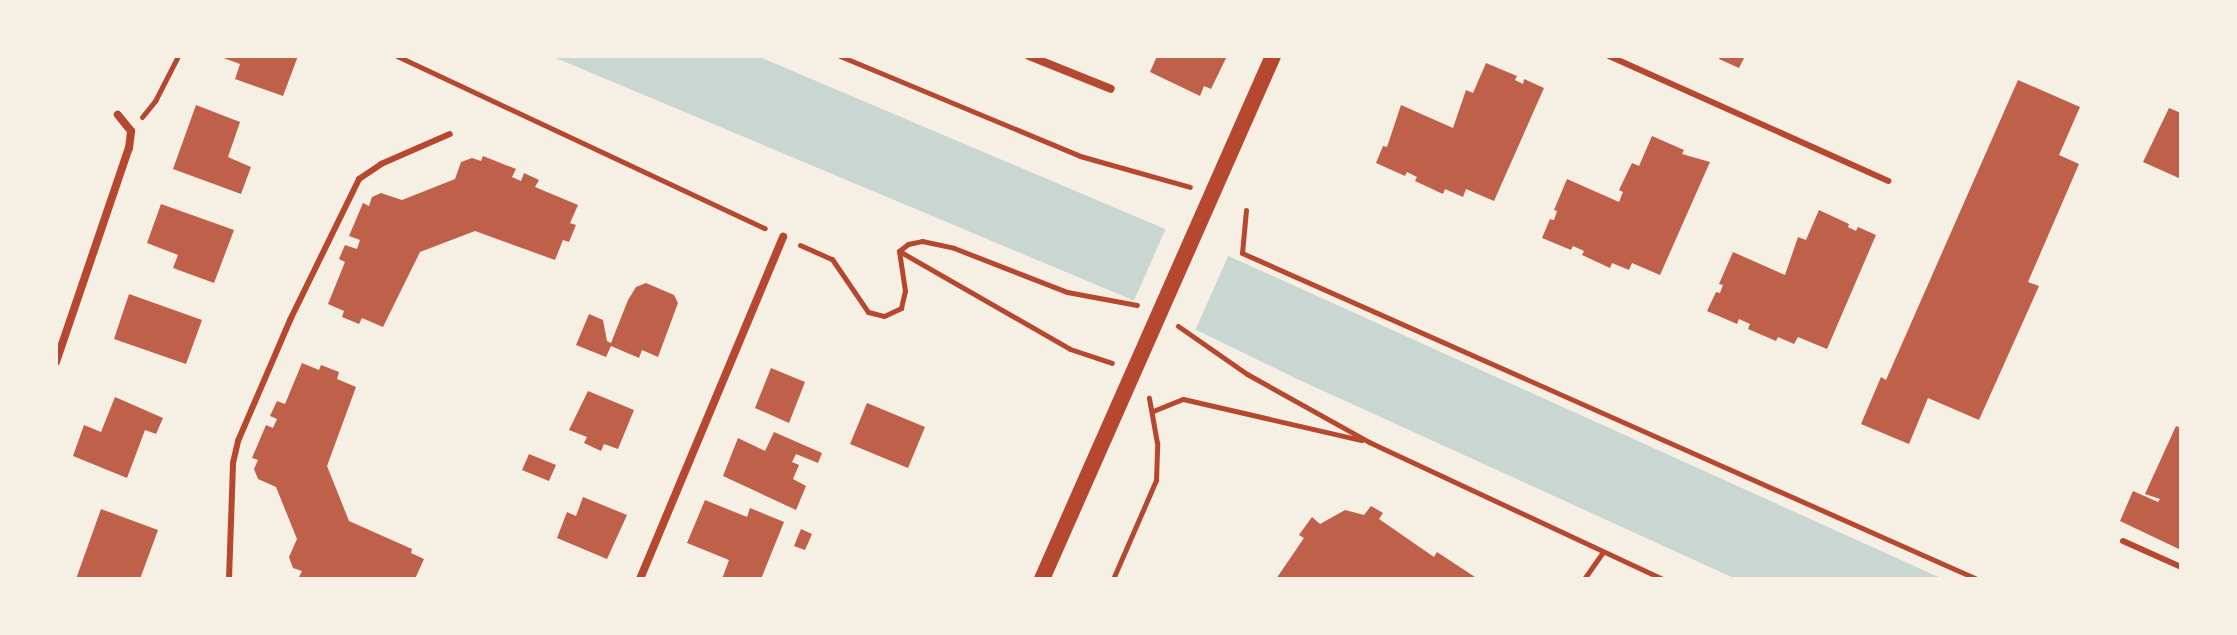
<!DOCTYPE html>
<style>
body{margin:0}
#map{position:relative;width:2237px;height:635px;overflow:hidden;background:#f6efe4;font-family:"Sofia Sans Condensed",sans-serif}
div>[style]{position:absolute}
.water>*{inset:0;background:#c9d6d2}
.pier>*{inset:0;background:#f6efe4}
.building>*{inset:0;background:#bf614a}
.path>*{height:5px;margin:-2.5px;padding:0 2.5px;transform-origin:2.5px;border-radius:2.5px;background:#b5482f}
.service>*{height:6px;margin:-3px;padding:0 3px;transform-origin:3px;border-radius:3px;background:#b5482f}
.minor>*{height:8px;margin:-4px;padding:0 4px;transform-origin:4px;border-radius:4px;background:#b5482f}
.secondary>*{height:16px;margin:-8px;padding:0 8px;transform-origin:8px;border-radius:8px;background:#b5482f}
span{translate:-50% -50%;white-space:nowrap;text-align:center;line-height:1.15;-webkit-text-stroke:7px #f6efe4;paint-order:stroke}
.frame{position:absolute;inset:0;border:58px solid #f6efe4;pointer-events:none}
</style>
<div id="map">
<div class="water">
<div style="clip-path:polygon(551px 56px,757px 56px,1224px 254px,1943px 579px,1736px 579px,1295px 378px,1147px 306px)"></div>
</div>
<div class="pier">
<div style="clip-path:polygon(1167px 226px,1230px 252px,1194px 333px,1132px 305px)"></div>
</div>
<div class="building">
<div style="clip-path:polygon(218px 56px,298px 56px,283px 96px,235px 79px,240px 64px)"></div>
<div style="clip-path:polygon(1157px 56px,1227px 56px,1211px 89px,1204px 86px,1200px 96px,1150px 72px)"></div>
<div style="clip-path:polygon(1720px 56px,1745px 56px,1739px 68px,1719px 59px)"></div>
<div style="clip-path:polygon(1486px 63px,1517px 76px,1515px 80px,1523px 84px,1524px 79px,1544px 88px,1494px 201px,1466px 189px,1463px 197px,1445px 189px,1443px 194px,1415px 181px,1417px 177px,1407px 172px,1405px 176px,1376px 163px,1383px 146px,1387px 147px,1401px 105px,1453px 128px,1466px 90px,1473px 93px)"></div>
<div style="clip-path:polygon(2018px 80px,2080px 107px,2059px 155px,2079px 164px,2028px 282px,2039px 286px,1979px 420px,1928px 398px,1909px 444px,1861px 424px,1881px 377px,1886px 380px)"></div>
<div style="clip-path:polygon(196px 105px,240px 122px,228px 157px,251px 167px,241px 194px,173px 169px)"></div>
<div style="clip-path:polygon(2169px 108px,2181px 113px,2181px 179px,2143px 162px)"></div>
<div style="clip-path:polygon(1652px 136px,1684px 150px,1682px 154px,1710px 162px,1660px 275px,1632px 263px,1629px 270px,1612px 263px,1610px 268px,1582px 255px,1584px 251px,1573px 246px,1571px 250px,1542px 238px,1550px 219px,1554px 220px,1557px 211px,1554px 210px,1567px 179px,1619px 202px,1623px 192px,1619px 190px,1632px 163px,1639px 166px)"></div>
<div style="clip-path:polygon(483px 156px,516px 169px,512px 177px,521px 181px,524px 173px,539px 180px,535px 187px,578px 205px,570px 223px,576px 225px,569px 242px,563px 240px,555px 260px,475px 231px,420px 252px,383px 327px,362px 318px,359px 324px,342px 317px,344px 311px,328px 304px,345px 262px,339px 259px,345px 245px,357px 249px,360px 240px,349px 236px,363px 203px,369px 206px,372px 197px,381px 193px,402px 200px,455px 179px,461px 162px,472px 158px,481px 161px)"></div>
<div style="clip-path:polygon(161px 204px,234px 230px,214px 283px,173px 268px,178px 255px,147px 243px)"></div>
<div style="clip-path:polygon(1819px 210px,1849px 224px,1848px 227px,1856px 231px,1858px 227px,1876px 235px,1827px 349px,1798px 337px,1794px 344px,1778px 337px,1776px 341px,1748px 329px,1750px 324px,1739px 319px,1737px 324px,1707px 311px,1716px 292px,1720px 293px,1723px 285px,1719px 284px,1733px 252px,1785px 275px,1798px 237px,1806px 240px)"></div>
<div style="clip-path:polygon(646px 283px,674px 295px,678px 303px,658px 357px,642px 350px,639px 358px,611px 346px,606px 357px,576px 345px,589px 314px,603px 320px,607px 341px,611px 343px,628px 300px,636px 287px)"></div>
<div style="clip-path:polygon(129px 294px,202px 320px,186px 364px,114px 339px)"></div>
<div style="clip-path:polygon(302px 363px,319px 370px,321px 365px,339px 372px,337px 379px,356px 387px,327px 466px,349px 521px,412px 549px,411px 553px,424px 559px,415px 579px,303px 579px,299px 577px,302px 571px,293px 568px,289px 557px,297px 539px,276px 487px,258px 479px,254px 469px,258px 460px,252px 458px,266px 425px,273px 428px,277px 419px,270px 416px,277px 401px,285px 404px)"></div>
<div style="clip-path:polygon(771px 368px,805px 382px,789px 423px,755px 408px)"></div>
<div style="clip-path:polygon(588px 391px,634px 410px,618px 449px,604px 444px,601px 451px,584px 443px,587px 437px,569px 430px)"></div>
<div style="clip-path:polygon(115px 397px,163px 418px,156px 434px,145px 430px,127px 478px,73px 456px,84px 425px,101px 432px)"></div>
<div style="clip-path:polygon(867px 403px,925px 427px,908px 468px,850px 444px)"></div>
<div style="clip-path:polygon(2176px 426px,2181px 428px,2181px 550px,2120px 521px,2133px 491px,2158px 502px,2160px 499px,2145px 494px)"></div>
<div style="clip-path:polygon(774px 432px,822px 453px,818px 463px,796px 454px,792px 462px,799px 465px,793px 479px,806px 486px,796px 510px,723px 476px,738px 438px,765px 451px)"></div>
<div style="clip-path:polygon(529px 454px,556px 465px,549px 481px,522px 470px)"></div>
<div style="clip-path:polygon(583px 497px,627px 515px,607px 559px,557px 538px,567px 512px,576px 516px)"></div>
<div style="clip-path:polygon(705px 500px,747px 517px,750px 508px,784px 522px,761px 579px,722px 579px,729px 560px,687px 543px)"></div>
<div style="clip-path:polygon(1371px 506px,1383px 513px,1379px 519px,1434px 557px,1437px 552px,1478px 579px,1276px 579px,1304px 538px,1299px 535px,1312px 517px,1320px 524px,1345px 510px,1364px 515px)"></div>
<div style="clip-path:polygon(101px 509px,158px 530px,140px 579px,76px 579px)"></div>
<div style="clip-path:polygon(801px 529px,812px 534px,805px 550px,794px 546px)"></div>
</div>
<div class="path">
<div style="left:397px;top:56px;width:406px;rotate:25.1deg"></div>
<div style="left:840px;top:56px;width:260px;rotate:22.6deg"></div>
<div style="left:1080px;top:156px;width:114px;rotate:15.7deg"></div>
<div style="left:142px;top:117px;width:21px;rotate:-51deg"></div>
<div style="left:155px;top:101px;width:51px;rotate:-62.9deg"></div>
<div style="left:1246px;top:210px;width:43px;rotate:95.3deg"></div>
<div style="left:1242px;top:253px;width:804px;rotate:23.92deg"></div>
<div style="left:800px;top:245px;width:35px;rotate:24deg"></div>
<div style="left:832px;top:259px;width:64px;rotate:55.8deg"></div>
<div style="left:868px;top:312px;width:16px;rotate:14deg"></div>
<div style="left:884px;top:316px;width:19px;rotate:-25deg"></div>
<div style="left:901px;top:308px;width:17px;rotate:-77deg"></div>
<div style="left:905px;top:291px;width:40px;rotate:-98.5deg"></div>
<div style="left:899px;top:251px;width:11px;rotate:-38deg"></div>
<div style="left:908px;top:244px;width:14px;rotate:-12deg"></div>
<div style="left:922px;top:241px;width:33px;rotate:12deg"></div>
<div style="left:954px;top:248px;width:121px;rotate:21.3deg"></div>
<div style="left:1067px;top:292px;width:71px;rotate:10.5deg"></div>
<div style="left:899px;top:251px;width:197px;rotate:29.8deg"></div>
<div style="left:1070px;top:349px;width:44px;rotate:18.4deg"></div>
<div style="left:1178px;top:326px;width:84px;rotate:34.8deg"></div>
<div style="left:1247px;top:374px;width:140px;rotate:29.1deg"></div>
<div style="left:1369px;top:442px;width:324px;rotate:25deg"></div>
<div style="left:1153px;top:411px;width:32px;rotate:-22deg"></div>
<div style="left:1183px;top:399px;width:183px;rotate:13deg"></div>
<div style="left:1113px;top:579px;width:108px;rotate:-66.5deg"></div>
<div style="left:1156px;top:480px;width:37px;rotate:-88deg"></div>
<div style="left:1157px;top:443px;width:46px;rotate:-100.1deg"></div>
<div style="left:1584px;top:579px;width:33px;rotate:-55deg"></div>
</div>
<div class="service">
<div style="left:1609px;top:56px;width:306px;rotate:24.1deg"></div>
<div style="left:2123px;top:541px;width:64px;rotate:24.1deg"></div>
<div style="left:229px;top:579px;width:116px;rotate:-88deg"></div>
<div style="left:233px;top:463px;width:23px;rotate:-77deg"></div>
<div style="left:238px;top:441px;width:132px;rotate:-66.7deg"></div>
<div style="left:290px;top:320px;width:157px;rotate:-63.9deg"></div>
<div style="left:359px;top:179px;width:27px;rotate:-34deg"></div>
<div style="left:381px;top:164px;width:75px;rotate:-23.5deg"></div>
</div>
<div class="minor">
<div style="left:1029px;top:56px;width:88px;rotate:21.9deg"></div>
<div style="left:56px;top:362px;width:226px;rotate:-71.2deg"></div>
<div style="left:129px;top:148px;width:17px;rotate:-83deg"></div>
<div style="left:131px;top:131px;width:21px;rotate:-129deg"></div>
<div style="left:640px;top:579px;width:371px;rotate:-67.3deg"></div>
</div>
<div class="secondary">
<div style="left:1042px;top:579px;width:572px;rotate:-66.17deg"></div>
</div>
<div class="frame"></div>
</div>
